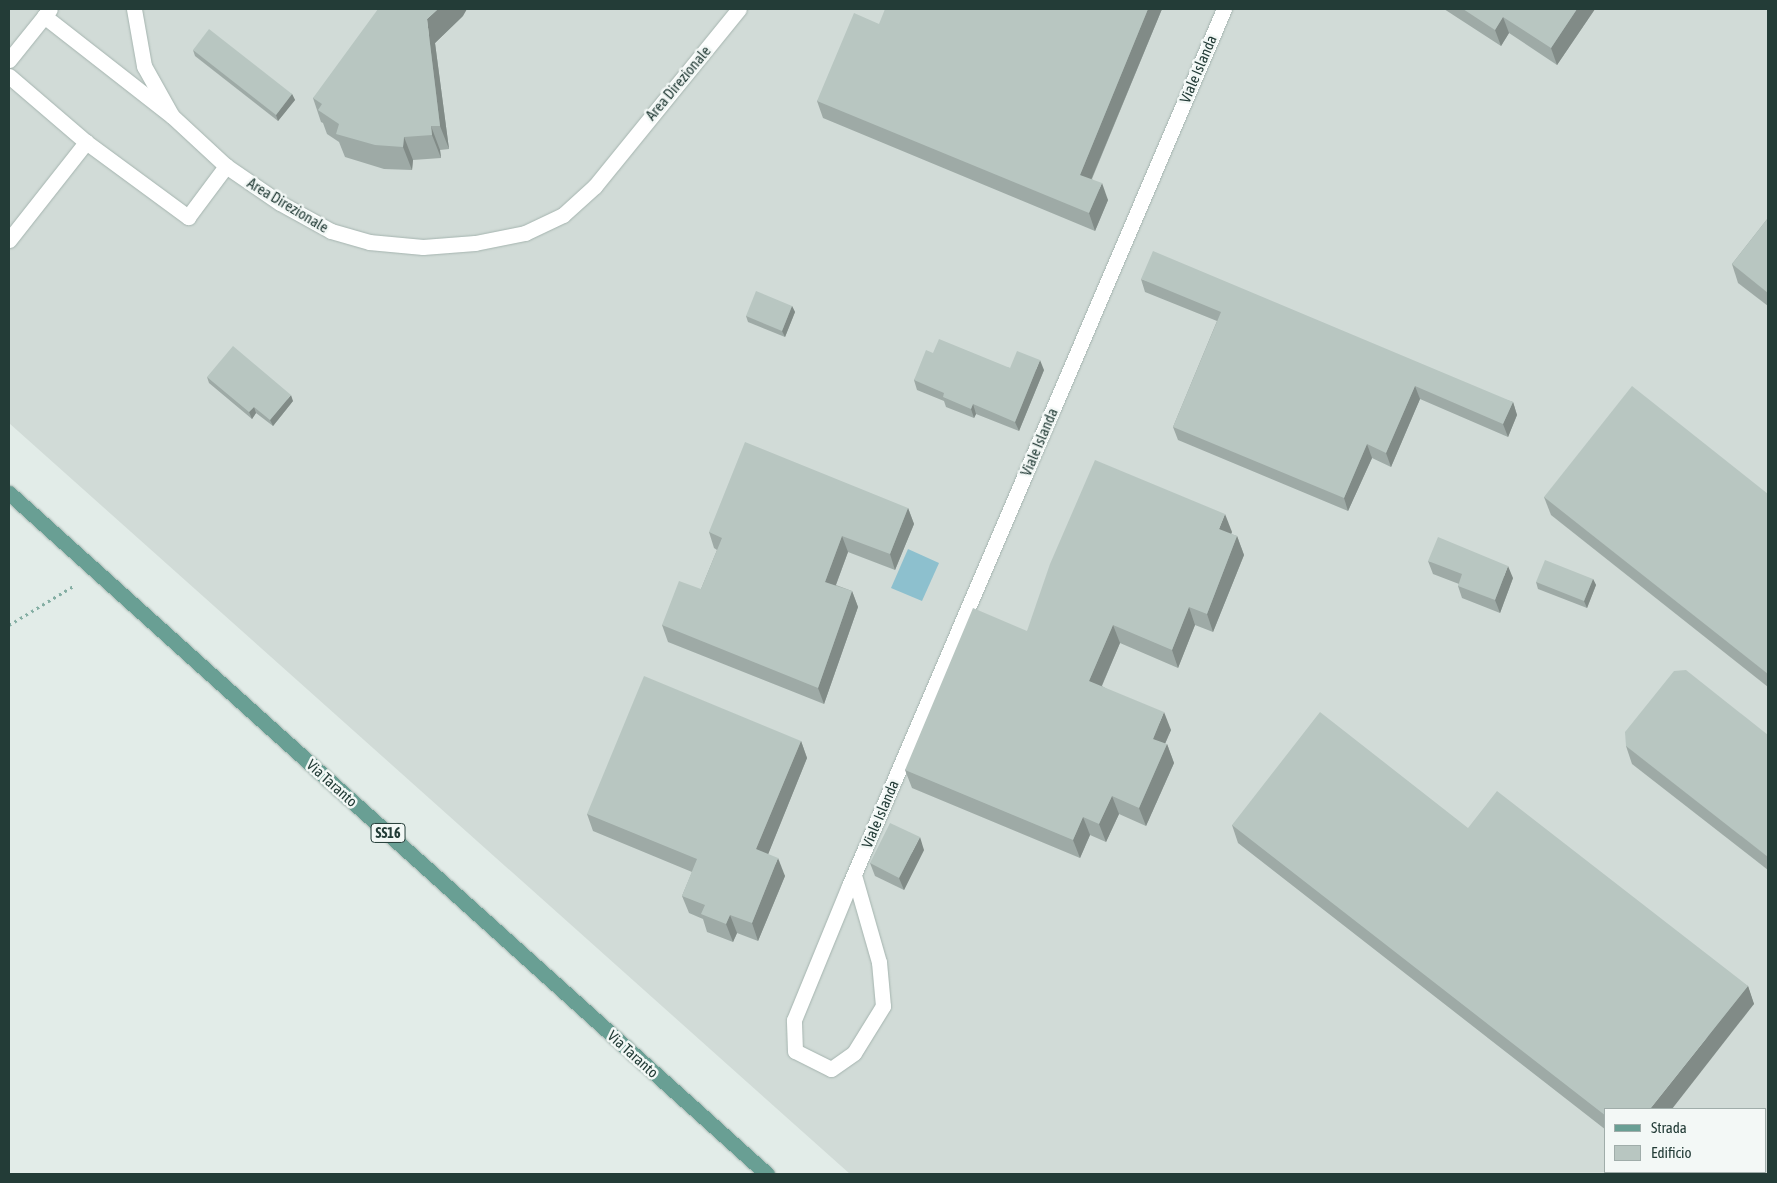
<!DOCTYPE html>
<style>
body{margin:0}
#map{position:relative;width:1777px;height:1183px;overflow:hidden;background:#e2ece8;font-family:"Asap Condensed",sans-serif}
div>[style]{position:absolute}
.built>*{inset:0;background:#d1dbd7}
.water>*{inset:0;background:#8dc0ce}
.path>*{height:3px;margin-top:-1.5px;transform-origin:0;background:repeating-linear-gradient(90deg,#84aea3 0 2.5px,transparent 0 6.5px)}
.roads{filter:drop-shadow(0 0 1px #a5b4af) drop-shadow(0 0 1px #a5b4af)}
.lane>*{height:15px;margin:-7.5px;padding:0 7.5px;transform-origin:7.5px;border-radius:7.5px;background:#fff}
.street>*{height:15px;margin:-7.5px;padding:0 7.5px;transform-origin:7.5px;border-radius:7.5px;background:#fff}
.primary>*{height:15px;margin:-7.5px;padding:0 7.5px;transform-origin:7.5px;border-radius:7.5px;background:#699f94}
.wall>*{inset:0;background:#9eaaa6}
.shaded-wall>*{inset:0;background:#818b87}
.building>*{inset:0;background:#b8c6c1}
span{translate:-50% -50%;white-space:nowrap;text-align:center;line-height:1.15;-webkit-text-stroke:5px #f3f8f6;paint-order:stroke}
.shield-label span{padding:1px 4px;background:#f3f8f6;border:1px solid;border-radius:4px;-webkit-text-stroke-width:0}
.shield-label{font-size:14px;color:#233c37;font-weight:700}
.street-label{font-size:15px;color:#233c37}
.frame{position:absolute;inset:0;border:10px solid #233c37;pointer-events:none}
.legend{position:absolute;left:1604px;top:1108px;width:162px;height:65px;box-sizing:border-box;background:#f3f8f6;border:1px solid #a0adaa;margin:0;padding:6px 9px;list-style:none;font-size:15px;color:#233c37}
.legend li{display:flex;align-items:center;gap:10px;height:25px}
.legend b{width:25px;border:1px solid #a0adaa}
</style>
<div id="map">
<div class="built">
<div style="clip-path:polygon(evenodd,9px 9px,1768px 9px,1768px 1174px,850px 1174px,9px 423px,9px 9px,1606px 1109px,1766px 1109px,1766px 1172px,1606px 1172px,1606px 1109px)"></div>
</div>
<div class="water">
<div style="clip-path:polygon(908px 549px,939px 563px,922px 601px,891px 588px)"></div>
</div>
<div class="path">
<div style="left:9px;top:625px;width:77px;rotate:-31.2deg"></div>
</div>
<div class="roads">
<div class="lane">
<div style="left:44px;top:16px;width:162px;rotate:38deg"></div>
<div style="left:9px;top:60px;width:65px;rotate:-51.2deg"></div>
<div style="left:9px;top:76px;width:101px;rotate:40.6deg"></div>
<div style="left:86px;top:142px;width:127px;rotate:36.3deg"></div>
<div style="left:188px;top:217px;width:64px;rotate:-53.3deg"></div>
<div style="left:9px;top:240px;width:125px;rotate:-51.8deg"></div>
</div>
<div class="street">
<div style="left:134px;top:9px;width:58px;rotate:80deg"></div>
<div style="left:144px;top:66px;width:57px;rotate:60.8deg"></div>
<div style="left:172px;top:116px;width:74px;rotate:42.8deg"></div>
<div style="left:226px;top:166px;width:65px;rotate:34.4deg"></div>
<div style="left:280px;top:203px;width:58px;rotate:28.8deg"></div>
<div style="left:331px;top:231px;width:40px;rotate:16deg"></div>
<div style="left:369px;top:242px;width:54px;rotate:5.3deg"></div>
<div style="left:423px;top:247px;width:52px;rotate:-4.4deg"></div>
<div style="left:475px;top:243px;width:51px;rotate:-11.3deg"></div>
<div style="left:525px;top:233px;width:42px;rotate:-25.3deg"></div>
<div style="left:563px;top:215px;width:43px;rotate:-42.2deg"></div>
<div style="left:595px;top:186px;width:228px;rotate:-50.9deg"></div>
<div style="left:854px;top:875px;width:91px;rotate:74deg"></div>
<div style="left:879px;top:962px;width:44px;rotate:84.8deg"></div>
<div style="left:883px;top:1006px;width:55px;rotate:121.7deg"></div>
<div style="left:854px;top:1053px;width:28px;rotate:145deg"></div>
<div style="left:831px;top:1069px;width:40px;rotate:-153.4deg"></div>
<div style="left:795px;top:1051px;width:31px;rotate:-92deg"></div>
<div style="left:794px;top:1020px;width:145px;rotate:-67.7deg"></div>
<div style="left:849px;top:886px;width:954px;rotate:-66.85deg"></div>
</div>
<div class="primary">
<div style="left:9px;top:493px;width:1019px;rotate:41.94deg"></div>
</div>
</div>
<div class="wall">
<div style="clip-path:polygon(1162px 9px,1092px 179px,1108px 200px,1095px 231px,823px 118px,817px 101px,879px 24px)"></div>
<div style="clip-path:polygon(1444px 9px,1595px 9px,1557px 65px,1509px 33px,1501px 46px)"></div>
<div style="clip-path:polygon(463px 16px,435px 43px,449px 149px,440px 150px,441px 158px,413px 160px,412px 170px,384px 169px,345px 157px,339px 142px,327px 134px,323px 123px,321px 122px,313px 98px)"></div>
<div style="clip-path:polygon(193px 50px,292px 94px,295px 100px,278px 121px,195px 56px)"></div>
<div style="clip-path:polygon(1768px 218px,1768px 306px,1738px 283px,1732px 264px)"></div>
<div style="clip-path:polygon(1141px 279px,1513px 402px,1517px 415px,1508px 437px,1420px 399px,1391px 467px,1372px 458px,1348px 511px,1178px 440px,1173px 427px,1217px 321px,1145px 292px)"></div>
<div style="clip-path:polygon(792px 306px,795px 312px,785px 337px,748px 322px,746px 316px)"></div>
<div style="clip-path:polygon(933px 353px,1010px 368px,1044px 370px,1019px 431px,976px 414px,974px 418px,946px 407px,944px 401px,917px 390px,914px 380px)"></div>
<div style="clip-path:polygon(207px 377px,293px 401px,273px 426px,256px 413px,252px 419px,209px 383px)"></div>
<div style="clip-path:polygon(1768px 494px,1768px 687px,1551px 515px,1544px 497px)"></div>
<div style="clip-path:polygon(908px 508px,914px 524px,895px 570px,848px 552px,836px 585px,852px 591px,858px 607px,824px 704px,668px 642px,662px 625px,701px 589px,717px 550px,714px 548px,709px 532px)"></div>
<div style="clip-path:polygon(1232px 532px,1231px 534px,1237px 536px,1244px 555px,1213px 632px,1195px 625px,1178px 668px,1120px 643px,1102px 686px,1171px 730px,1165px 744px,1167px 744px,1174px 763px,1146px 826px,1119px 814px,1106px 842px,1090px 835px,1080px 858px,912px 788px,905px 770px,1027px 631px)"></div>
<div style="clip-path:polygon(1428px 561px,1513px 578px,1500px 613px,1462px 598px,1458px 586px,1459px 584px,1433px 574px)"></div>
<div style="clip-path:polygon(1593px 579px,1596px 585px,1587px 608px,1538px 589px,1536px 582px)"></div>
<div style="clip-path:polygon(1768px 735px,1768px 870px,1632px 764px,1626px 746px)"></div>
<div style="clip-path:polygon(801px 741px,807px 758px,768px 854px,785px 876px,758px 941px,737px 933px,733px 942px,707px 932px,703px 919px,689px 913px,682px 896px,692px 872px,593px 831px,587px 814px)"></div>
<div style="clip-path:polygon(1232px 825px,1468px 828px,1748px 986px,1754px 1004px,1606px 1109px,1606px 1130px,1238px 843px)"></div>
<div style="clip-path:polygon(924px 850px,904px 890px,875px 876px,870px 863px)"></div>
</div>
<div class="shaded-wall">
<div style="clip-path:polygon(438px 9px,467px 9px,463px 16px,435px 43px,449px 149px,440px 126px,427px 19px)"></div>
<div style="clip-path:polygon(1148px 9px,1162px 9px,1086px 192px,1080px 175px)"></div>
<div style="clip-path:polygon(1577px 9px,1595px 9px,1557px 65px,1551px 48px)"></div>
<div style="clip-path:polygon(1503px 17px,1509px 33px,1501px 46px,1495px 30px)"></div>
<div style="clip-path:polygon(292px 94px,295px 100px,278px 121px,276px 115px)"></div>
<div style="clip-path:polygon(431px 126px,440px 150px,441px 158px,432px 135px)"></div>
<div style="clip-path:polygon(404px 137px,413px 160px,412px 170px,403px 147px)"></div>
<div style="clip-path:polygon(1102px 183px,1108px 200px,1095px 231px,1089px 213px)"></div>
<div style="clip-path:polygon(792px 306px,795px 312px,785px 337px,782px 331px)"></div>
<div style="clip-path:polygon(1040px 360px,1044px 370px,1019px 431px,1015px 422px)"></div>
<div style="clip-path:polygon(1415px 386px,1420px 399px,1391px 467px,1386px 453px)"></div>
<div style="clip-path:polygon(291px 395px,293px 401px,273px 426px,270px 420px)"></div>
<div style="clip-path:polygon(1513px 402px,1517px 415px,1508px 437px,1503px 424px)"></div>
<div style="clip-path:polygon(973px 404px,976px 414px,974px 418px,971px 409px)"></div>
<div style="clip-path:polygon(254px 407px,256px 413px,252px 419px,249px 412px)"></div>
<div style="clip-path:polygon(1367px 444px,1372px 458px,1348px 511px,1344px 498px)"></div>
<div style="clip-path:polygon(908px 508px,914px 524px,895px 570px,890px 554px)"></div>
<div style="clip-path:polygon(1225px 514px,1232px 532px,1225px 547px,1219px 529px)"></div>
<div style="clip-path:polygon(842px 536px,848px 552px,831px 598px,825px 582px)"></div>
<div style="clip-path:polygon(1237px 536px,1244px 555px,1213px 632px,1207px 614px)"></div>
<div style="clip-path:polygon(1508px 566px,1513px 578px,1500px 613px,1495px 600px)"></div>
<div style="clip-path:polygon(1593px 579px,1596px 585px,1587px 608px,1584px 601px)"></div>
<div style="clip-path:polygon(852px 591px,858px 607px,824px 704px,818px 688px)"></div>
<div style="clip-path:polygon(1189px 607px,1195px 625px,1178px 668px,1172px 650px)"></div>
<div style="clip-path:polygon(1113px 625px,1120px 643px,1096px 699px,1089px 681px)"></div>
<div style="clip-path:polygon(1164px 712px,1171px 730px,1159px 757px,1153px 739px)"></div>
<div style="clip-path:polygon(801px 741px,807px 758px,763px 867px,756px 849px)"></div>
<div style="clip-path:polygon(1167px 744px,1174px 763px,1146px 826px,1139px 808px)"></div>
<div style="clip-path:polygon(1112px 796px,1119px 814px,1106px 842px,1099px 824px)"></div>
<div style="clip-path:polygon(1083px 817px,1090px 835px,1080px 858px,1073px 840px)"></div>
<div style="clip-path:polygon(920px 837px,924px 850px,904px 890px,899px 878px)"></div>
<div style="clip-path:polygon(778px 858px,785px 876px,758px 941px,752px 923px)"></div>
<div style="clip-path:polygon(730px 915px,737px 933px,733px 942px,726px 924px)"></div>
<div style="clip-path:polygon(1748px 986px,1754px 1004px,1672px 1109px,1650px 1109px)"></div>
</div>
<div class="building">
<div style="clip-path:polygon(378px 9px,438px 9px,427px 19px,440px 126px,431px 126px,432px 135px,404px 137px,403px 147px,375px 145px,336px 134px,339px 124px,318px 110px,322px 104px,313px 98px)"></div>
<div style="clip-path:polygon(885px 9px,1148px 9px,1080px 175px,1102px 183px,1089px 213px,817px 101px,854px 13px,879px 24px)"></div>
<div style="clip-path:polygon(1463px 9px,1577px 9px,1551px 48px,1503px 17px,1495px 30px)"></div>
<div style="clip-path:polygon(209px 29px,292px 94px,276px 115px,193px 50px)"></div>
<div style="clip-path:polygon(1768px 218px,1768px 293px,1732px 264px)"></div>
<div style="clip-path:polygon(1153px 251px,1513px 402px,1503px 424px,1415px 386px,1386px 453px,1367px 444px,1344px 498px,1173px 427px,1221px 312px,1141px 279px)"></div>
<div style="clip-path:polygon(756px 291px,792px 306px,782px 331px,746px 316px)"></div>
<div style="clip-path:polygon(939px 339px,1010px 368px,1017px 351px,1040px 360px,1015px 422px,973px 404px,971px 409px,943px 397px,944px 393px,914px 380px,926px 350px,933px 353px)"></div>
<div style="clip-path:polygon(233px 346px,291px 395px,270px 420px,254px 407px,249px 412px,207px 377px)"></div>
<div style="clip-path:polygon(1632px 386px,1768px 494px,1768px 674px,1544px 497px)"></div>
<div style="clip-path:polygon(745px 442px,908px 508px,890px 554px,842px 536px,825px 582px,852px 591px,818px 688px,662px 625px,679px 581px,701px 589px,722px 538px,709px 532px)"></div>
<div style="clip-path:polygon(1095px 460px,1225px 514px,1219px 529px,1237px 536px,1207px 614px,1189px 607px,1172px 650px,1113px 625px,1089px 681px,1164px 712px,1153px 739px,1167px 744px,1139px 808px,1112px 796px,1099px 824px,1083px 817px,1073px 840px,905px 770px,973px 608px,1027px 631px,1050px 564px)"></div>
<div style="clip-path:polygon(1438px 537px,1508px 566px,1495px 600px,1458px 586px,1462px 574px,1428px 561px)"></div>
<div style="clip-path:polygon(1545px 560px,1593px 579px,1584px 601px,1536px 582px)"></div>
<div style="clip-path:polygon(1686px 670px,1768px 735px,1768px 857px,1626px 746px,1625px 732px,1674px 671px)"></div>
<div style="clip-path:polygon(644px 676px,801px 741px,756px 849px,778px 858px,752px 923px,730px 915px,726px 924px,701px 914px,705px 905px,682px 896px,697px 859px,587px 814px)"></div>
<div style="clip-path:polygon(1320px 712px,1468px 828px,1497px 791px,1748px 986px,1650px 1109px,1606px 1109px,1606px 1116px,1232px 825px)"></div>
<div style="clip-path:polygon(890px 823px,920px 837px,899px 878px,870px 863px)"></div>
</div>
<div class="shield-label">
<span style="left:388px;top:833px">SS16</span>
</div>
<div class="street-label">
<span style="left:1198px;top:69px;rotate:-67deg">Viale Islanda</span>
<span style="left:678px;top:83px;rotate:-50deg">Area Direzionale</span>
<span style="left:288px;top:205px;rotate:31deg">Area Direzionale</span>
<span style="left:1039px;top:442px;rotate:-67deg">Viale Islanda</span>
<span style="left:332px;top:783px;rotate:42deg">Via Taranto</span>
<span style="left:880px;top:814px;rotate:-67deg">Viale Islanda</span>
<span style="left:633px;top:1054px;rotate:42deg">Via Taranto</span>
</div>
<div class="frame"></div>
<ul class="legend">
<li><b style="height:6px;background:#699f94"></b>Strada</li>
<li><b style="height:14px;background:#b8c6c1"></b>Edificio</li>
</ul>
</div>
